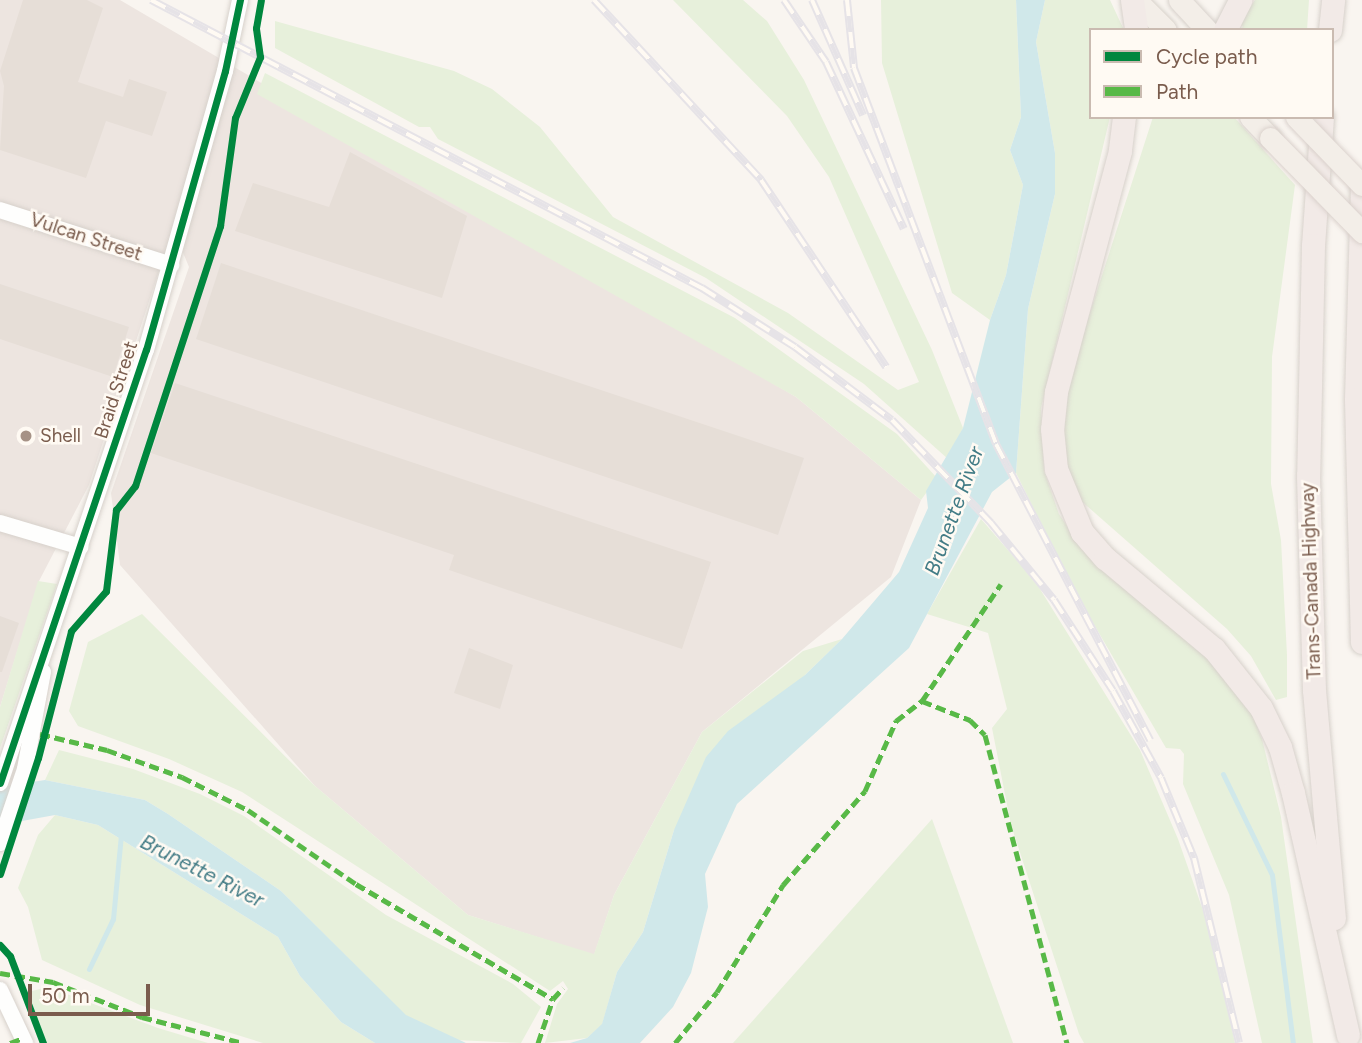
<!DOCTYPE html>
<style>
body{margin:0}
#map{position:relative;width:1362px;height:1043px;overflow:hidden;background:#f9f5f0;font-family:Figtree,sans-serif}
div>[style]{position:absolute}
.industrial>*{inset:0;background:#ede5e0}
.green>*{inset:0;background:#e7f0db}
.water>*{inset:0;background:#d0e8ea}
.pier>*{inset:0;background:#f9f5f0}
.stream>*{height:5px;margin:-2.5px;padding:0 2.5px;transform-origin:2.5px;border-radius:2.5px;background:#d0e8ea}
.building>*{inset:0;background:#e6ded7}
.roads{filter:drop-shadow(0 0 2px #d7d1cb) drop-shadow(0 0 2px #d7d1cb)}
.minor>*{height:16px;margin:-8px;padding:0 8px;transform-origin:8px;border-radius:8px;background:#fefefd}
.major>*{height:21px;margin:-10.5px;padding:0 10.5px;transform-origin:10.5px;border-radius:10.5px;background:#f3eee8}
.highway>*{height:23px;margin:-11.5px;padding:0 11.5px;transform-origin:11.5px;border-radius:11.5px;background:#f2eae7}
.rail>*{height:8px;margin-top:-4px;transform-origin:0;background:repeating-linear-gradient(90deg,#fffaf3 0 16px,#e6e3e7 0 32px);box-sizing:border-box;border-block:2px solid #e6e3e7}
.bridges{filter:drop-shadow(0 0 2px #dad1cc) drop-shadow(0 0 2px #dad1cc)}
.major-bridge>*{height:21px;margin:-10.5px;padding:0 10.5px;transform-origin:10.5px;border-radius:10.5px;background:#f3eee8}
.quiet>*{height:5px;margin-top:-2.5px;transform-origin:0;background:repeating-linear-gradient(90deg,#58b947 0 10px,transparent 0 15px)}
.cycleway>*{height:7px;margin:-3.5px;padding:0 3.5px;transform-origin:3.5px;border-radius:3.5px;background:#00873e}
.dots>*{width:19px;height:19px;translate:-50% -50%;box-sizing:border-box;border:4px solid #fffaf3;border-radius:50%}
span{translate:-50% -50%;white-space:nowrap;text-align:center;line-height:1.15;-webkit-text-stroke:5px #fffaf3;paint-order:stroke}
.street-label{font-size:19px;color:#7a5c4d}
.poi-label{font-size:19px;color:#7a5c4d}
.left{translate:0 -50%;text-align:left}
.water-label{font-size:21px;color:#437c86;font-style:italic}
.legend{position:absolute;left:1089px;top:28px;width:245px;height:91px;box-sizing:border-box;background:#fffaf3;border:2px solid #cabbb1;margin:0;padding:9px 12px;list-style:none;font-size:21px;color:#7a5c4d}
.legend li{display:flex;align-items:center;gap:14px;height:35px}
.legend b{width:35px;border:2px solid #cabbb1}
.scale{position:absolute;left:28px;top:984px;width:122px;height:32px;box-sizing:border-box;border:4px solid #7a5c4d;border-top:0;padding-left:9px;font-size:21px;line-height:24px;white-space:nowrap;color:#7a5c4d;-webkit-text-stroke:5px #fffaf3;paint-order:stroke}
</style>
<div id="map">
<div class="industrial">
<div style="clip-path:polygon(0 0,120px 0,796px 397px,921px 500px,891px 577px,702px 732px,614px 895px,594px 955px,468px 915px,315px 786px,120px 565px,111px 493px,189px 267px,173px 228px,89px 485px,39px 581px,0 707px)"></div>
</div>
<div class="green">
<div style="clip-path:polygon(673px 0,743px 0,767px 21px,804px 80px,932px 350px,963px 428px,948px 459px,864px 384px,706px 278px,438px 139px,430px 127px,419px 127px,275px 48px,275px 21px,454px 71px,492px 89px,540px 127px,613px 217px,788px 313px,898px 390px,919px 382px,829px 177px,787px 116px)"></div>
<div style="clip-path:polygon(881px 0,1016px 0,1021px 117px,1010px 150px,1023px 185px,1006px 275px,990px 320px,952px 293px,882px 63px)"></div>
<div style="clip-path:polygon(1045px 0,1110px 0,1124px 30px,1091px 30px,1091px 117px,1110px 117px,1041px 408px,1044px 471px,1059px 514px,1080px 546px,1222px 670px,1247px 702px,1262px 739px,1281px 817px,1313px 1043px,1262px 1043px,1229px 895px,1183px 784px,1184px 754px,1180px 749px,1166px 748px,1075px 592px,1016px 473px,1028px 309px,1055px 194px,1055px 153px,1036px 42px)"></div>
<div style="clip-path:polygon(1255px 0,1309px 0,1307px 30px,1241px 30px,1243px 26px,1238px 24px)"></div>
<div style="clip-path:polygon(265px 73px,735px 318px,897px 434px,937px 478px,921px 500px,796px 397px,257px 94px)"></div>
<div style="clip-path:polygon(1153px 117px,1234px 117px,1295px 185px,1272px 357px,1271px 484px,1281px 540px,1287px 655px,1287px 697px,1276px 700px,1251px 656px,1227px 629px,1079px 499px,1067px 468px,1063px 446px,1069px 378px)"></div>
<div style="clip-path:polygon(981px 519px,1035px 581px,1140px 750px,1178px 839px,1212px 936px,1235px 1043px,1084px 1043px,1079px 1034px,1011px 825px,992px 728px,1007px 709px,988px 633px,927px 614px)"></div>
<div style="clip-path:polygon(38px 581px,57px 584px,0 748px,0 707px)"></div>
<div style="clip-path:polygon(142px 614px,315px 786px,468px 915px,594px 954px,614px 895px,702px 732px,803px 651px,842px 639px,805px 675px,674px 830px,643px 932px,617px 972px,602px 1025px,587px 1038px,545px 1043px,557px 1004px,568px 989px,563px 981px,550px 991px,242px 792px,169px 759px,78px 726px,69px 711px,88px 642px)"></div>
<div style="clip-path:polygon(59px 750px,133px 769px,200px 794px,244px 816px,386px 915px,513px 984px,541px 1007px,521px 1043px,455px 1040px,406px 1016px,281px 891px,168px 814px,145px 800px,45px 780px)"></div>
<div style="clip-path:polygon(55px 815px,98px 825px,278px 937px,300px 976px,341px 1022px,375px 1043px,263px 1043px,140px 1005px,42px 960px,28px 907px,18px 888px,38px 835px)"></div>
<div style="clip-path:polygon(932px 819px,1013px 1043px,733px 1043px)"></div>
<div style="clip-path:polygon(48px 987px,158px 1028px,208px 1043px,46px 1043px,28px 992px)"></div>
</div>
<div class="water">
<div style="clip-path:polygon(1016px 0,1045px 0,1036px 42px,1055px 153px,1055px 194px,1028px 309px,1016px 473px,992px 492px,909px 648px,737px 804px,705px 874px,708px 907px,691px 973px,673px 1007px,640px 1043px,570px 1043px,587px 1038px,602px 1024px,617px 972px,643px 932px,674px 830px,706px 757px,728px 731px,805px 675px,842px 639px,899px 572px,928px 508px,926px 491px,963px 428px,990px 320px,1006px 275px,1023px 185px,1010px 150px,1021px 117px)"></div>
<div style="clip-path:polygon(45px 780px,145px 800px,168px 814px,281px 891px,406px 1015px,466px 1043px,375px 1043px,341px 1022px,300px 976px,278px 937px,98px 825px,55px 815px,0 825px,0 787px)"></div>
</div>
<div class="pier">
<div style="clip-path:polygon(34px 778px,19px 825px,0 828px,13px 782px)"></div>
</div>
<div class="stream">
<div style="left:1223px;top:774px;width:112px;rotate:64.1deg"></div>
<div style="left:1272px;top:875px;width:169px;rotate:82.9deg"></div>
<div style="left:89px;top:969px;width:55px;rotate:-64.4deg"></div>
<div style="left:113px;top:919px;width:85px;rotate:-84.6deg"></div>
</div>
<div class="building">
<div style="clip-path:polygon(23px 0,87px 0,103px 8px,78px 82px,123px 97px,129px 79px,167px 92px,152px 136px,106px 121px,86px 178px,0 150px,4px 86px,0 71px)"></div>
<div style="clip-path:polygon(350px 152px,467px 216px,442px 298px,235px 231px,253px 183px,329px 207px)"></div>
<div style="clip-path:polygon(221px 263px,804px 458px,778px 535px,196px 339px)"></div>
<div style="clip-path:polygon(0 284px,129px 327px,113px 377px,0 339px)"></div>
<div style="clip-path:polygon(175px 383px,711px 562px,682px 649px,449px 570px,454px 555px,151px 453px)"></div>
<div style="clip-path:polygon(0 616px,19px 623px,2px 672px,0 672px)"></div>
<div style="clip-path:polygon(469px 648px,513px 665px,500px 709px,454px 693px)"></div>
</div>
<div class="roads">
<div class="minor">
<div style="left:0;top:210px;width:180px;rotate:17.8deg"></div>
<div style="left:0;top:523px;width:84px;rotate:16.5deg"></div>
<div style="left:0;top:783px;width:457px;rotate:-71.4deg"></div>
<div style="left:146px;top:350px;width:290px;rotate:-74.2deg"></div>
<div style="left:225px;top:71px;width:73px;rotate:-78.1deg"></div>
<div style="left:0;top:843px;width:78px;rotate:-71.3deg"></div>
<div style="left:25px;top:769px;width:99px;rotate:-79.5deg"></div>
<div style="left:0;top:990px;width:59px;rotate:64.7deg"></div>
</div>
<div class="major">
<div style="left:1136px;top:0;width:42px;rotate:45deg"></div>
<div style="left:1179px;top:0;width:41px;rotate:47deg"></div>
<div style="left:1250px;top:117px;width:29px;rotate:46deg"></div>
</div>
<div class="highway">
<div style="left:1132px;top:0;width:30px;rotate:82deg"></div>
<div style="left:1225px;top:30px;width:34px;rotate:-63deg"></div>
<div style="left:1330px;top:30px;width:30px;rotate:-84deg"></div>
<div style="left:1124px;top:117px;width:34px;rotate:97deg"></div>
<div style="left:1120px;top:151px;width:249px;rotate:104.9deg"></div>
<div style="left:1056px;top:392px;width:37px;rotate:96deg"></div>
<div style="left:1052px;top:429px;width:40px;rotate:84.3deg"></div>
<div style="left:1056px;top:469px;width:68px;rotate:67.6deg"></div>
<div style="left:1082px;top:532px;width:35px;rotate:49deg"></div>
<div style="left:1105px;top:558px;width:142px;rotate:39.9deg"></div>
<div style="left:1214px;top:649px;width:75px;rotate:51.5deg"></div>
<div style="left:1261px;top:708px;width:43px;rotate:64deg"></div>
<div style="left:1280px;top:747px;width:48px;rotate:74.2deg"></div>
<div style="left:1293px;top:793px;width:248px;rotate:77.2deg"></div>
<div style="left:1322px;top:117px;width:128px;rotate:94deg"></div>
<div style="left:1313px;top:245px;width:231px;rotate:91.2deg"></div>
<div style="left:1308px;top:476px;width:214px;rotate:88.4deg"></div>
<div style="left:1314px;top:690px;width:229px;rotate:85deg"></div>
<div style="left:1362px;top:184px;width:215px;rotate:91.6deg"></div>
<div style="left:1356px;top:399px;width:243px;rotate:88.6deg"></div>
</div>
</div>
<div class="rail">
<div style="left:151px;top:0;width:622px;rotate:27.6deg"></div>
<div style="left:702px;top:288px;width:110px;rotate:32.4deg"></div>
<div style="left:795px;top:347px;width:121px;rotate:37deg"></div>
<div style="left:892px;top:420px;width:143px;rotate:46.1deg"></div>
<div style="left:991px;top:523px;width:99px;rotate:50.7deg"></div>
<div style="left:1054px;top:600px;width:108px;rotate:57deg"></div>
<div style="left:1113px;top:691px;width:99px;rotate:61.1deg"></div>
<div style="left:1161px;top:778px;width:87px;rotate:67.6deg"></div>
<div style="left:1194px;top:858px;width:190px;rotate:76.3deg"></div>
<div style="left:594px;top:0;width:246px;rotate:47.1deg"></div>
<div style="left:761px;top:180px;width:225px;rotate:56.2deg"></div>
<div style="left:784px;top:0;width:75px;rotate:55.9deg"></div>
<div style="left:826px;top:62px;width:184px;rotate:65deg"></div>
<div style="left:812px;top:0;width:126px;rotate:66.1deg"></div>
<div style="left:847px;top:0;width:68px;rotate:84.1deg"></div>
<div style="left:854px;top:68px;width:402px;rotate:69.3deg"></div>
<div style="left:996px;top:444px;width:334px;rotate:62.5deg"></div>
</div>
<div class="bridges">
<div class="major-bridge">
<div style="left:1296px;top:117px;width:95px;rotate:45.9deg"></div>
<div style="left:1270px;top:138px;width:132px;rotate:45.6deg"></div>
</div>
</div>
<div class="quiet">
<div style="left:922px;top:701px;width:52px;rotate:21.6deg"></div>
<div style="left:970px;top:720px;width:21px;rotate:45deg"></div>
<div style="left:985px;top:735px;width:319px;rotate:75.1deg"></div>
<div style="left:40px;top:734px;width:69px;rotate:13.4deg"></div>
<div style="left:107px;top:750px;width:80px;rotate:19.8deg"></div>
<div style="left:182px;top:777px;width:74px;rotate:26.6deg"></div>
<div style="left:248px;top:810px;width:131px;rotate:34.4deg"></div>
<div style="left:356px;top:884px;width:228px;rotate:30.3deg"></div>
<div style="left:0;top:973px;width:54px;rotate:9.6deg"></div>
<div style="left:53px;top:982px;width:96px;rotate:21.5deg"></div>
<div style="left:142px;top:1017px;width:104px;rotate:14.4deg"></div>
<div style="left:10px;top:1043px;width:14px;rotate:-21deg"></div>
<div style="left:538px;top:1043px;width:46px;rotate:-71.2deg"></div>
<div style="left:553px;top:999px;width:15px;rotate:-48deg"></div>
<div style="left:675px;top:1043px;width:66px;rotate:-50.5deg"></div>
<div style="left:717px;top:992px;width:126px;rotate:-58.3deg"></div>
<div style="left:783px;top:885px;width:125px;rotate:-48.9deg"></div>
<div style="left:865px;top:791px;width:77px;rotate:-66.1deg"></div>
<div style="left:896px;top:721px;width:33px;rotate:-38deg"></div>
<div style="left:922px;top:701px;width:141px;rotate:-56deg"></div>
</div>
<div class="cycleway">
<div style="left:0;top:783px;width:457px;rotate:-71.4deg"></div>
<div style="left:146px;top:350px;width:290px;rotate:-74.2deg"></div>
<div style="left:225px;top:71px;width:73px;rotate:-78.1deg"></div>
<div style="left:0;top:874px;width:122px;rotate:-71.9deg"></div>
<div style="left:38px;top:758px;width:131px;rotate:-75.4deg"></div>
<div style="left:71px;top:631px;width:53px;rotate:-48.8deg"></div>
<div style="left:106px;top:591px;width:82px;rotate:-83deg"></div>
<div style="left:116px;top:510px;width:31px;rotate:-52deg"></div>
<div style="left:135px;top:486px;width:274px;rotate:-71.9deg"></div>
<div style="left:220px;top:226px;width:109px;rotate:-82.1deg"></div>
<div style="left:235px;top:118px;width:66px;rotate:-67.7deg"></div>
<div style="left:260px;top:57px;width:29px;rotate:-98deg"></div>
<div style="left:256px;top:28px;width:28px;rotate:-80deg"></div>
<div style="left:0;top:945px;width:15px;rotate:48deg"></div>
<div style="left:10px;top:956px;width:93px;rotate:69.2deg"></div>
</div>
<div class="dots">
<div style="left:26px;top:436px;background:#a69286"></div>
</div>
<div class="street-label">
<span style="left:86px;top:237px;rotate:18deg">Vulcan Street</span>
<span style="left:116px;top:390px;rotate:-72deg">Braid Street</span>
<span style="left:1311px;top:581px;rotate:-92deg">Trans-Canada Highway</span>
</div>
<div class="poi-label">
<span class="left" style="left:40px;top:436px">Shell</span>
</div>
<div class="water-label">
<span style="left:954px;top:511px;rotate:-70deg">Brunette River</span>
<span style="left:202px;top:871px;rotate:27deg">Brunette River</span>
</div>
<ul class="legend">
<li><b style="height:9px;background:#00873e"></b>Cycle path</li>
<li><b style="height:9px;background:#58b947"></b>Path</li>
</ul>
<div class="scale">50 m</div>
</div>
